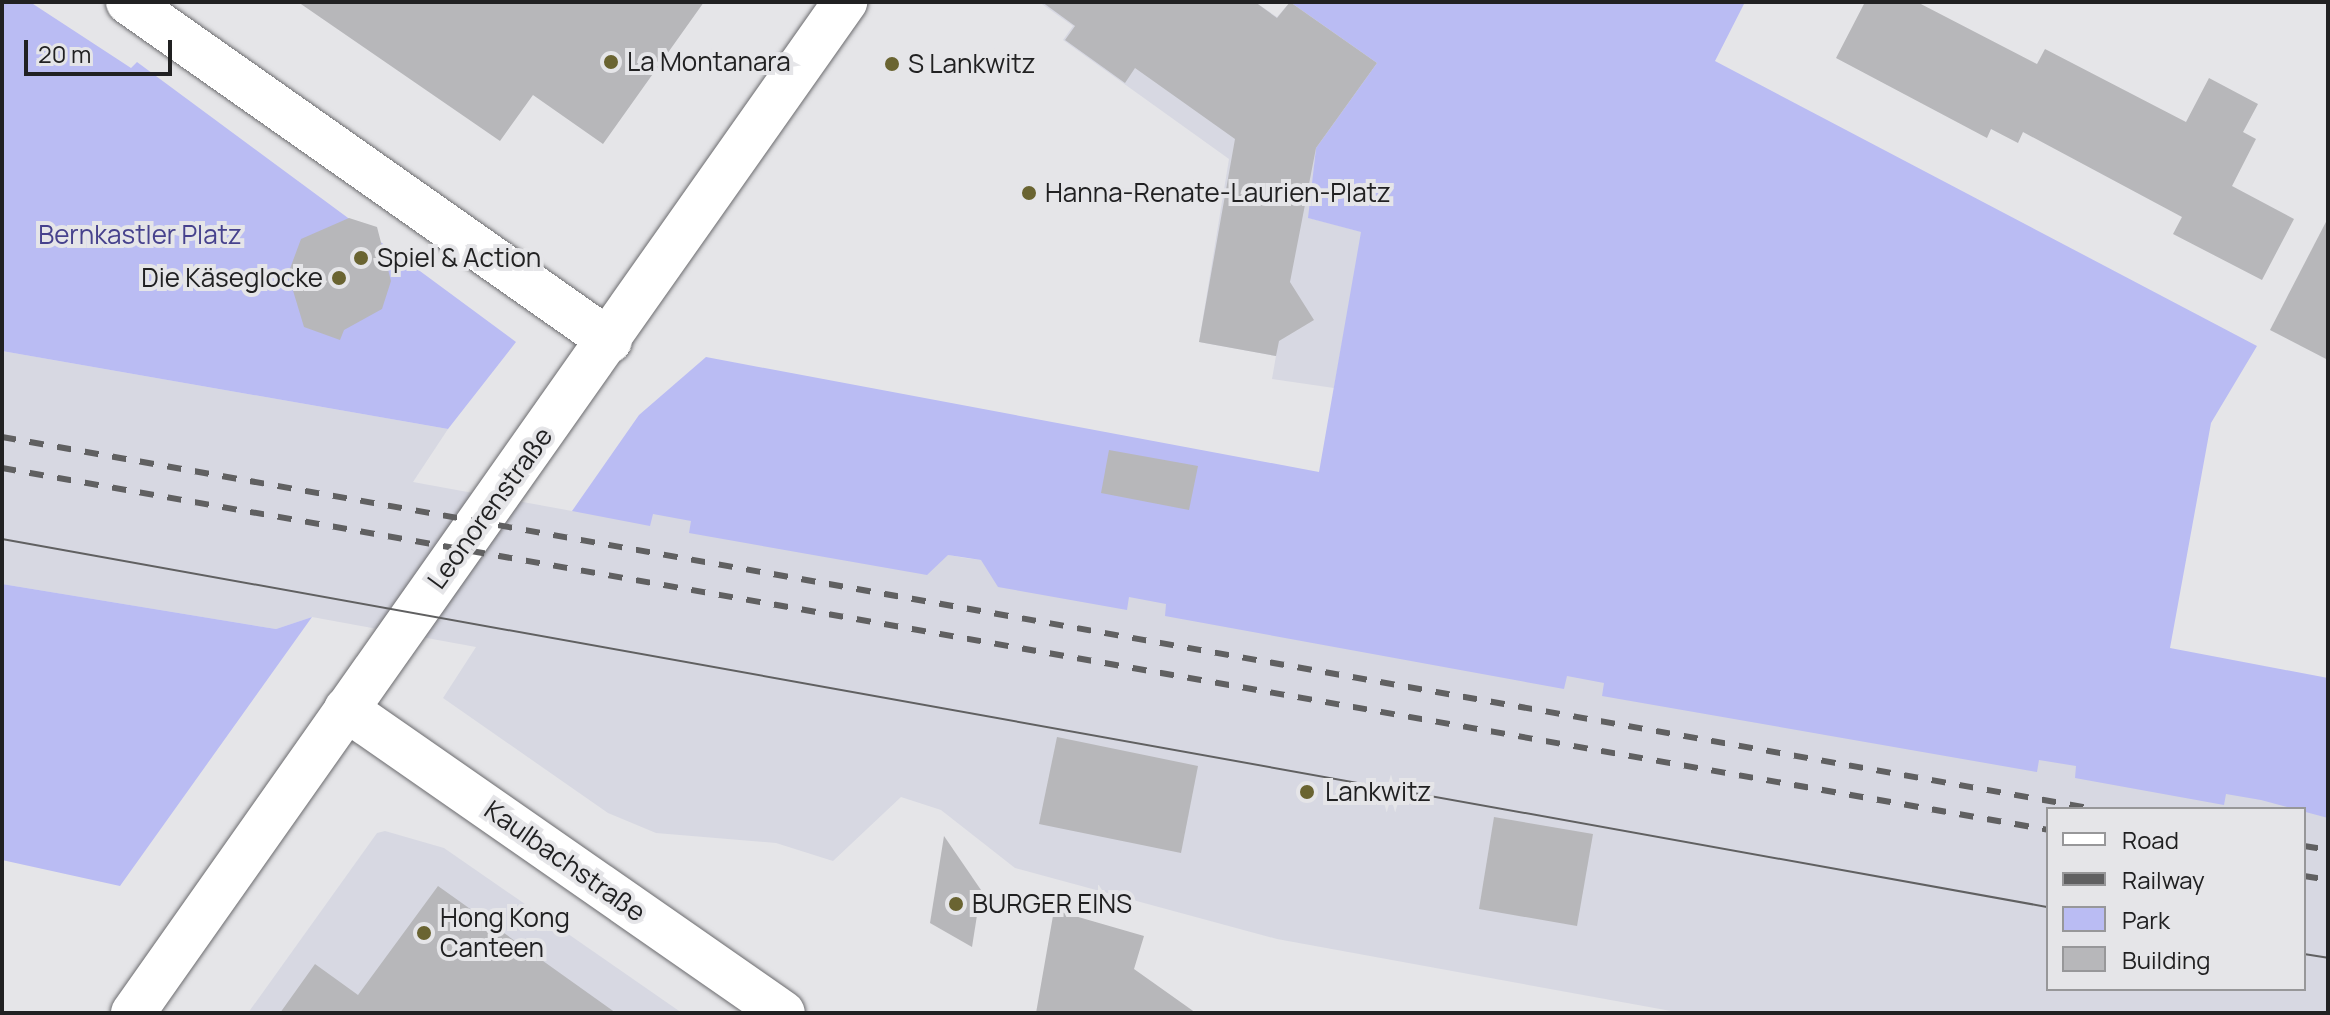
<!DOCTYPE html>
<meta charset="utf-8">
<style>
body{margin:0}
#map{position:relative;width:2330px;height:1015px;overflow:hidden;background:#e5e5e8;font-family:Manrope,sans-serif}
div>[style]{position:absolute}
.built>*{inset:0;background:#d7d8e2}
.green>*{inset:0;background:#babcf3}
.building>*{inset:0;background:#b7b7ba}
.roads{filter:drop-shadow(0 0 2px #6b6b6e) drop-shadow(0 0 2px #6b6b6e)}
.minor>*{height:44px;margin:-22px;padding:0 22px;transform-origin:22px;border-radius:22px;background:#fff}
.major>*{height:44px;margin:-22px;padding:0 22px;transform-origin:22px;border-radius:22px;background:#fff}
.tram>*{height:2px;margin:-1px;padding:0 1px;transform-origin:1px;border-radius:1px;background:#606061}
.rail>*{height:6px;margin-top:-3px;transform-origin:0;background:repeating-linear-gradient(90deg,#606061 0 14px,transparent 0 28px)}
.dots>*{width:22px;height:22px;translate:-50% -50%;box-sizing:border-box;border:4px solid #e5e5e8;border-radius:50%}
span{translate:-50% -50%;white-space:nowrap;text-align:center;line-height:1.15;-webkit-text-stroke:8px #e5e5e8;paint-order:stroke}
.poi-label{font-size:26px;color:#212122}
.left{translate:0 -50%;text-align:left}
.right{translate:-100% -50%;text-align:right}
.park-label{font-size:26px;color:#47428d}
.street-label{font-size:26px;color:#212122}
.frame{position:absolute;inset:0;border:4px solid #212122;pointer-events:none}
.legend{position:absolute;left:2046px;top:807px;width:260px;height:184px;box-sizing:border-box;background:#e5e5e8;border:2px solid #979799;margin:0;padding:10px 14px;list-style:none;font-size:24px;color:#212122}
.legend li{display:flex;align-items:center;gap:16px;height:40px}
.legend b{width:40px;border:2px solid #979799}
.scale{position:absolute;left:24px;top:40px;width:148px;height:36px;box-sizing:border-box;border:4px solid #212122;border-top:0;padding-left:10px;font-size:24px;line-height:28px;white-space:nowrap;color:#212122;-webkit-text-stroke:6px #e5e5e8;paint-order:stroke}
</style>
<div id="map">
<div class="built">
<div style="clip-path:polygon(1039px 2px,1255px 2px,1277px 17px,1290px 2px,1377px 63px,1316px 148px,1309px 218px,1362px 232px,1334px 388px,1272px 379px,1276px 356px,1199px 342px,1229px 159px,1063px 40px,1073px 26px)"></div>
<div style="clip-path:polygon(evenodd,2px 351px,448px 429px,413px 482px,572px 511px,635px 497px,965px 558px,2328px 723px,2328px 1013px,1682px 1013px,1277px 939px,1015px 868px,941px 810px,901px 797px,833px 861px,776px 843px,656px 833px,608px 813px,443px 698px,476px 647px,312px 617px,276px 629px,2px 584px,2px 351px,2048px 809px,2304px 809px,2304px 989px,2048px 989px,2048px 809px)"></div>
<div style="clip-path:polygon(385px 831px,444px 848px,682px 1013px,248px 1013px,377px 833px)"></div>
</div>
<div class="green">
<div style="clip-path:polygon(2px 2px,30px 2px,131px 68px,137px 62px,516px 342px,448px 429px,2px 351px)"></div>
<div style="clip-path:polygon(1290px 2px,1745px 2px,1715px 61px,2257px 346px,2211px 423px,2170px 648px,2328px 678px,2328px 818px,2261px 800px,2226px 794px,2224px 805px,2075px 778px,2076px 766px,2039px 760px,2037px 772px,1602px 696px,1604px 683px,1567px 676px,1564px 689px,1165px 616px,1166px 604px,1129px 597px,1127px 610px,998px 587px,981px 560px,948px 555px,927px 575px,689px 533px,691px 521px,653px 514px,650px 526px,572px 511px,639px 415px,706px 357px,1319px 472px,1361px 232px,1308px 218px,1316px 148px,1377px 63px)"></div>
<div style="clip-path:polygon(2px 584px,276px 629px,312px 617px,120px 886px,2px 860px)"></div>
</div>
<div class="building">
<div style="clip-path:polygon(298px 2px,704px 2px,603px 144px,533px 95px,500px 141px)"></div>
<div style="clip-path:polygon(1042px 2px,1255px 2px,1277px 18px,1290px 2px,1377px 63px,1316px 148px,1290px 282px,1314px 320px,1279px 341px,1276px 356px,1199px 342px,1235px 139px,1135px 68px,1125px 83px,1065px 40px,1075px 26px)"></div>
<div style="clip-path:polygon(1865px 2px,1917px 2px,2037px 64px,2045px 49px,2186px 122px,2209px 78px,2258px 104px,2243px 132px,2256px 139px,2232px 186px,2294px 219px,2262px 280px,2173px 234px,2182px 217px,2023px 132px,2018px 143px,1991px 129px,1987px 138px,1836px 58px)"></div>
<div style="clip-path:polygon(349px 218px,377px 227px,391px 281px,382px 309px,344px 330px,340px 340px,304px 327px,288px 274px,301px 239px)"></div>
<div style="clip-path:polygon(2328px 218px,2328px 360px,2270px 330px)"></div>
<div style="clip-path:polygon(1109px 450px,1198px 466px,1189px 510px,1101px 493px)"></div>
<div style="clip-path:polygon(1057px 737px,1198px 766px,1181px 853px,1039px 824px)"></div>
<div style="clip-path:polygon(1494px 817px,1593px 834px,1577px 926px,1479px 909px)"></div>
<div style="clip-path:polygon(944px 836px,981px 890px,972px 947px,930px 923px)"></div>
<div style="clip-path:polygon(438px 886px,616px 1013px,280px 1013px,315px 964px,358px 995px)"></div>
<div style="clip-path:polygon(1054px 910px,1144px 936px,1134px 969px,1196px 1013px,1036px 1013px)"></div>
</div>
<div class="roads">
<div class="minor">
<div style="left:128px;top:2px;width:589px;rotate:35.12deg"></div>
<div style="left:346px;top:709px;width:532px;rotate:34.82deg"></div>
</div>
<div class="major">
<div style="left:133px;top:1013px;width:1237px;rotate:-54.84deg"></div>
</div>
</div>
<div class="tram">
<div style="left:2px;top:539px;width:2079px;rotate:10.2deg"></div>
<div style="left:2304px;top:954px;width:24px;rotate:9deg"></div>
</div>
<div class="rail">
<div style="left:2px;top:437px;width:2126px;rotate:10.08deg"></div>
<div style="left:2px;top:468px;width:2078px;rotate:10.03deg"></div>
<div style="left:2304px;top:846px;width:24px;rotate:9deg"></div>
<div style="left:2304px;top:876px;width:24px;rotate:9deg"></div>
</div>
<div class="dots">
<div style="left:611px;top:62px;background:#6a6431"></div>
<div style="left:892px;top:64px;background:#6a6431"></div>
<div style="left:1029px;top:193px;background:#6a6431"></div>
<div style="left:361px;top:258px;background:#6a6431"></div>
<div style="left:339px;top:278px;background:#6a6431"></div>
<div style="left:1307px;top:792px;background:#6a6431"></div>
<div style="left:956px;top:904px;background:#6a6431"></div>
<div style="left:424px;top:933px;background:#6a6431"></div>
</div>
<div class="poi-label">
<span class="left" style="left:627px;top:62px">La Montanara</span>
<span class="left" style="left:908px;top:64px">S Lankwitz</span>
<span class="left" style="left:1045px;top:193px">Hanna-Renate-Laurien-Platz</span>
<span class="left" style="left:377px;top:258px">Spiel &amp; Action</span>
<span class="right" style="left:323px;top:278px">Die Käseglocke</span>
<span class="left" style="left:1325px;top:792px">Lankwitz</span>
<span class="left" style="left:972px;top:904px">BURGER EINS</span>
<span class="left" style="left:440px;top:933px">Hong Kong<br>Canteen</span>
</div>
<div class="park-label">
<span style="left:140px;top:235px">Bernkastler Platz</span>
</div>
<div class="street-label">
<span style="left:490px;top:508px;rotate:-54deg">Leonorenstraße</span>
<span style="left:565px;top:861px;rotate:35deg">Kaulbachstraße</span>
</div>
<div class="frame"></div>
<ul class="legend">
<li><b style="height:10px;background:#fff"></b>Road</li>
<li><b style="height:10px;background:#606061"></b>Railway</li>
<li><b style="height:22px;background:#babcf3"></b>Park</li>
<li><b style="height:22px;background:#b7b7ba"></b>Building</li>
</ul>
<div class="scale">20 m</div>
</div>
